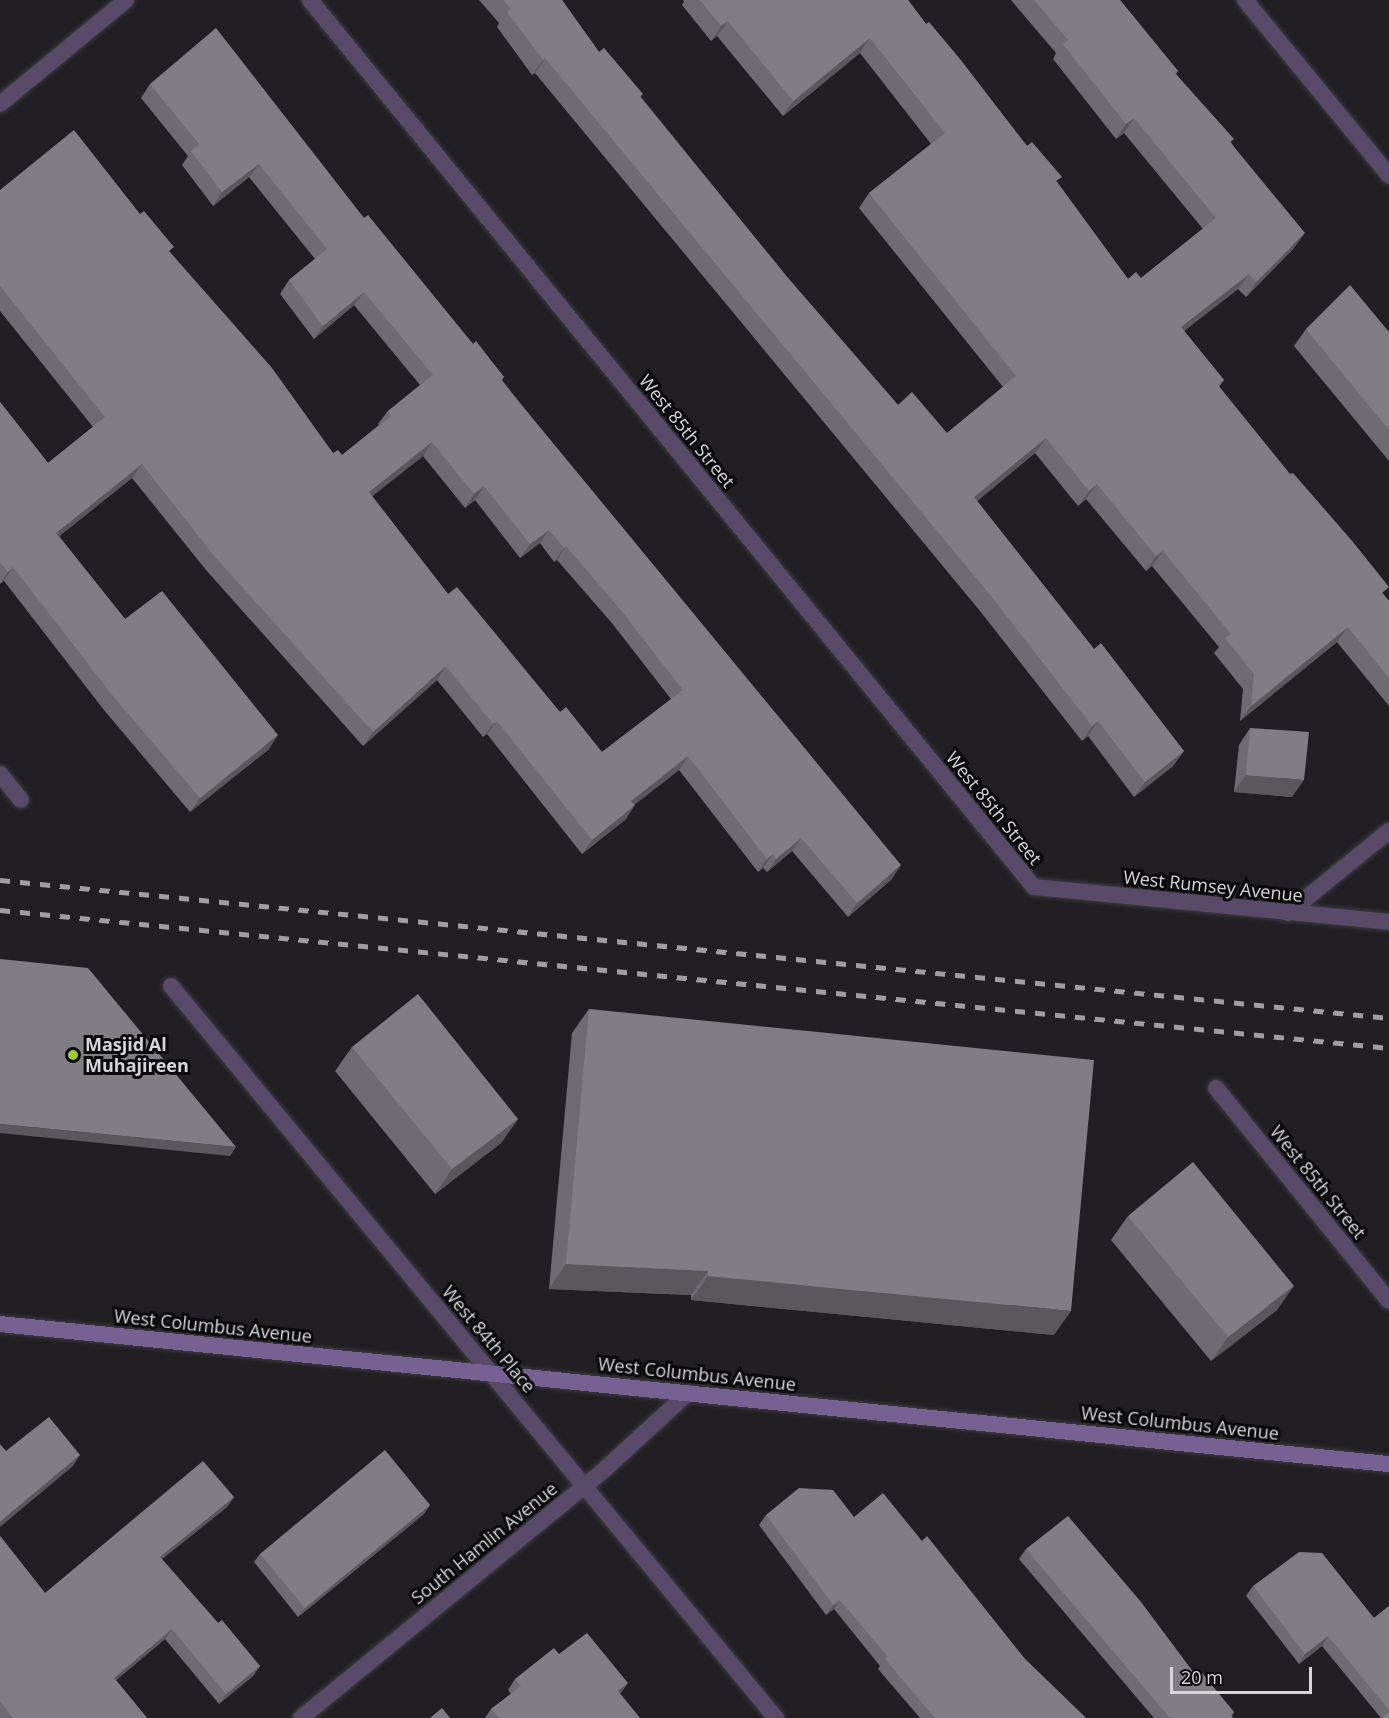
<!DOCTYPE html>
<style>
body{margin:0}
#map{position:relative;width:1389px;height:1718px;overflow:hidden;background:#211f24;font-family:"Open Sans",sans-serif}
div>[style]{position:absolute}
.roads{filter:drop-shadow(0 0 2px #3e3c41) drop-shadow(0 0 2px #3e3c41)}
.minor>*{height:16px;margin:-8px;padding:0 8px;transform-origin:8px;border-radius:8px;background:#584a68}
.secondary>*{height:16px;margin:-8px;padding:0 8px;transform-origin:8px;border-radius:8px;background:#776192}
.rail>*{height:4.5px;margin-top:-2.25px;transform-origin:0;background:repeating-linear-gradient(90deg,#9f9ea1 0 10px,transparent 0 20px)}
.wall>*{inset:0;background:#6e6c72}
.shaded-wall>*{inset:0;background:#5a585c}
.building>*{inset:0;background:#807e84}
.dots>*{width:16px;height:16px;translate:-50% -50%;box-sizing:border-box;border:3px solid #0a090b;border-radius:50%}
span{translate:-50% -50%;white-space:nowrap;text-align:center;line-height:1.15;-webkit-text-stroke:6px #0a090b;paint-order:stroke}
.street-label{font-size:18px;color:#d6d5d8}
.poi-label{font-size:18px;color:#d6d5d8;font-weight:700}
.left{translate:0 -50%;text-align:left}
.scale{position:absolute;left:1170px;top:1667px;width:142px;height:27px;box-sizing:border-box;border:3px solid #d6d5d8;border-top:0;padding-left:8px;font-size:18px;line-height:21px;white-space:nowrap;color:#d6d5d8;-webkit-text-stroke:4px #0a090b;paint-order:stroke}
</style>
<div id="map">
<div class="roads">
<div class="minor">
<div style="left:310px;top:0;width:1145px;rotate:50.78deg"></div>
<div style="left:1034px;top:887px;width:357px;rotate:5.6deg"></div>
<div style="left:1245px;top:0;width:227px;rotate:50.6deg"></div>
<div style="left:0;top:104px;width:163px;rotate:-39.5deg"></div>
<div style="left:0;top:774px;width:33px;rotate:51deg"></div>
<div style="left:1288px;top:913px;width:130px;rotate:-39.1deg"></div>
<div style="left:171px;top:986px;width:950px;rotate:50.43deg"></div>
<div style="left:1216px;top:1088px;width:274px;rotate:50.9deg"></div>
<div style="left:301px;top:1718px;width:393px;rotate:-39.3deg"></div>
<div style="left:605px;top:1469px;width:113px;rotate:-42.5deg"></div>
</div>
<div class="secondary">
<div style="left:0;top:1324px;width:1396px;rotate:5.76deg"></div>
</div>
</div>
<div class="rail">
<div style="left:0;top:880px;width:1396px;rotate:5.67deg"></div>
<div style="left:0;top:910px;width:1396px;rotate:5.67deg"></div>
</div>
<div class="wall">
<div style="clip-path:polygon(479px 0,562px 0,599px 52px,641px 97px,788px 278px,898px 405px,947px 433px,1003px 387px,859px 208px,869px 193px,931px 144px,860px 53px,783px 116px,717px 36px,711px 41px,682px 5px,684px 2px,683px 0,908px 0,926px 24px,1058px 183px,1128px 279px,1141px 278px,1203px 229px,1124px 133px,1116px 139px,1053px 59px,1056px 53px,1011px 0,1120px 0,1178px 71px,1176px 74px,1231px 142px,1294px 248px,1246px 297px,1238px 289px,1184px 331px,1224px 380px,1219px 387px,1389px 601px,1389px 706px,1337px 642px,1240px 721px,1243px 689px,1214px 653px,1219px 647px,1152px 566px,1146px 571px,1086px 499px,1078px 506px,1035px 453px,977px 501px,1094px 649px,1184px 751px,1173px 766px,1134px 797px,1088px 736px,1082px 741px,980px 611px,535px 73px,532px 75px,497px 27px,499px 23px)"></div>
<div style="clip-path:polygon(evenodd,150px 84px,364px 218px,473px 344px,504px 377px,502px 380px,892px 879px,848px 917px,792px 851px,767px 872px,763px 868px,758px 872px,679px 770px,634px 805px,626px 819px,582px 854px,487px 734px,483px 737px,437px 680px,363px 746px,206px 570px,132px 478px,59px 536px,125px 619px,269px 749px,190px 812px,104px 710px,4px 581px,0 584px,0 402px,48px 463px,93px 427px,0 311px,0 190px,170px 253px,333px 453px,342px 455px,379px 425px,378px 424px,388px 411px,420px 385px,354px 305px,314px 339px,280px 294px,289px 280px,315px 259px,249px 177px,213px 206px,182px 165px,188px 156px,141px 98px,150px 84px,423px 456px,465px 508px,475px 500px,520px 558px,540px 543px,554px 562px,557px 560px,611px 622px,671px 699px,602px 752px,560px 712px,448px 594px,372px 496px,423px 456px)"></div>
<div style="clip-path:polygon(1306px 329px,1389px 332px,1389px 461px,1294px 346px)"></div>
<div style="clip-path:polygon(1250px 728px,1292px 797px,1234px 792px,1239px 745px)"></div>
<div style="clip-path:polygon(589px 1009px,1054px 1335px,691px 1300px,691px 1295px,549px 1289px,572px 1033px)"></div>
<div style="clip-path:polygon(352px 1047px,518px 1119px,501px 1143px,435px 1194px,335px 1071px)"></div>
<div style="clip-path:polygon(1128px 1216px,1277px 1310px,1211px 1361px,1111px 1240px)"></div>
<div style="clip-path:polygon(234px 1497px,227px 1507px,162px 1559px,218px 1623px,260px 1666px,253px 1676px,219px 1704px,165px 1639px,116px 1680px,147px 1718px,0 1718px,0 1536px,45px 1593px)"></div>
<div style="clip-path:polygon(430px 1505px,424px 1514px,298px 1617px,254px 1562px,260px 1554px)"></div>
<div style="clip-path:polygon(766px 1515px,854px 1517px,922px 1541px,1025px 1659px,1086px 1718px,920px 1718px,878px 1669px,880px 1666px,834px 1609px,826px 1615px,759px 1525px)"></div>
<div style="clip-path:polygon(1026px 1549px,1197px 1677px,1234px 1712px,1232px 1716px,1233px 1718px,1154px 1718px,1019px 1559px)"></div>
<div style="clip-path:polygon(1253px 1586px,1374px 1618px,1389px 1606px,1389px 1718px,1381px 1718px,1322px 1646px,1299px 1664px,1246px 1596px)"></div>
<div style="clip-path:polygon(559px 1654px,620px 1694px,640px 1718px,485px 1718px,491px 1709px,511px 1694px,508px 1690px,515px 1679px)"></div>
</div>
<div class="shaded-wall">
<div style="clip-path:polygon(728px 21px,717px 36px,711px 41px,721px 26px)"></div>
<div style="clip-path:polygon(870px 38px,860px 53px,783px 116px,793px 101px)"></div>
<div style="clip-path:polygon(545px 58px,535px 73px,532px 75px,543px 60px)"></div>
<div style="clip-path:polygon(1134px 118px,1124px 133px,1116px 139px,1126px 124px)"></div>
<div style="clip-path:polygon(259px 164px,249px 177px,213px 206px,222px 192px)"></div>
<div style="clip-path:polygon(1305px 233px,1294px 248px,1246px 297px,1256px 282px)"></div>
<div style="clip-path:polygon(1249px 274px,1238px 289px,1170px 342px,1181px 327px)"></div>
<div style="clip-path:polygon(364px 292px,354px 305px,314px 339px,323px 326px)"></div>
<div style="clip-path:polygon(1046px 438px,1035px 453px,963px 513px,974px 497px)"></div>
<div style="clip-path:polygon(432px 442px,423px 456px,360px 506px,369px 492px)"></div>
<div style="clip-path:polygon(142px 464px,132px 478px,47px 546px,56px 533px)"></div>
<div style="clip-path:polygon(1097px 484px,1086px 499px,1078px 506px,1089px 491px)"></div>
<div style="clip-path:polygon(484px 486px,475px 500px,465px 508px,474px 494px)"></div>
<div style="clip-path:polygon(549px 530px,540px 543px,520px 558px,530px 544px)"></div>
<div style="clip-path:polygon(566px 546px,557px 560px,554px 562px,564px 548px)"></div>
<div style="clip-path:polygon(1163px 551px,1152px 566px,1146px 571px,1156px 556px)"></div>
<div style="clip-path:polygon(13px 567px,4px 581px,0 584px,8px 572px)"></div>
<div style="clip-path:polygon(1348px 627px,1337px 642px,1240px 721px,1251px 706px)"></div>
<div style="clip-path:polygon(446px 666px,437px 680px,363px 746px,373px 732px)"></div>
<div style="clip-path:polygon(497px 721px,487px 734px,483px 737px,493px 724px)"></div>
<div style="clip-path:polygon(1098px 721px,1088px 736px,1082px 741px,1092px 726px)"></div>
<div style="clip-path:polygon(278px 735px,269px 749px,190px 812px,200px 798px)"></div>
<div style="clip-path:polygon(1184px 751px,1173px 766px,1134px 797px,1145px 782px)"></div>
<div style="clip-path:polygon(688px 756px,679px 770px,622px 814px,631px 801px)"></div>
<div style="clip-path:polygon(1246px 775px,1304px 780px,1292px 797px,1234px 792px)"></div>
<div style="clip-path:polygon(635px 805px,626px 819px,582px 854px,592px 840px)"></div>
<div style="clip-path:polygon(801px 838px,792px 851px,767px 872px,776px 859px)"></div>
<div style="clip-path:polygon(773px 854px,763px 868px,758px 872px,767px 859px)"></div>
<div style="clip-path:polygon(901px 865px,892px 879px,848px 917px,857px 903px)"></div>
<div style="clip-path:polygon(518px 1119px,501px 1143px,435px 1194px,452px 1169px)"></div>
<div style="clip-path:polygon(0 1124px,236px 1147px,230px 1156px,0 1133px)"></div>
<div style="clip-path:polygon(566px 1264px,708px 1271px,691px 1295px,549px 1289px)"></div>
<div style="clip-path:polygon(708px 1276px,1071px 1311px,1054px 1335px,691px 1300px)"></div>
<div style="clip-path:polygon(1294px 1286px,1277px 1310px,1211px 1361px,1228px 1337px)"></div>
<div style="clip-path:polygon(80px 1455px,73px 1466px,0 1527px,0 1522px)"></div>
<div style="clip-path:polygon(234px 1497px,227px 1507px,152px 1567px,160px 1557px)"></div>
<div style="clip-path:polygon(430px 1505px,424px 1514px,298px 1617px,305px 1608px)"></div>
<div style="clip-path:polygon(840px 1600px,834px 1609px,826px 1615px,833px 1605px)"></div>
<div style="clip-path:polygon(172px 1629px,165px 1639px,107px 1688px,114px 1678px)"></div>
<div style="clip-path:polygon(1328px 1636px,1322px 1646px,1299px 1664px,1305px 1654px)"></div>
<div style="clip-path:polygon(260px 1666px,253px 1676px,219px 1704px,226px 1694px)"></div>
<div style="clip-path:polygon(628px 1683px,621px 1693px,610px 1701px,618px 1691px)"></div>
</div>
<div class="building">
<div style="clip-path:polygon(503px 0,562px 0,599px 52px,604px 48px,643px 94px,640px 97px,788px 278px,898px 405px,912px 392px,947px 433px,1016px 376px,869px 193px,945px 133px,870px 38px,793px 101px,728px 21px,721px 26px,700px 0,908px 0,926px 24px,929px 22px,960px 59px,1027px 146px,1032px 142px,1062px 177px,1056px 181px,1128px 279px,1136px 272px,1141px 278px,1216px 218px,1134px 118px,1126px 124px,1063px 44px,1068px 40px,1034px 0,1120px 0,1178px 71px,1175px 73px,1234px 139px,1230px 142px,1305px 233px,1256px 282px,1249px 274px,1181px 327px,1224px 380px,1218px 385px,1290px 474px,1293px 473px,1353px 542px,1389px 587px,1382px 593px,1389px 601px,1389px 678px,1348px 627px,1251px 706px,1254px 674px,1225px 638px,1231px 634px,1163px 551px,1156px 556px,1097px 484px,1089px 491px,1046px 438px,974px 497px,1094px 649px,1101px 643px,1184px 751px,1145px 782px,1098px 721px,1092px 726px,991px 596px,545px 58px,543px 60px,507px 12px,511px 9px)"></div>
<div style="clip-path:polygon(evenodd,216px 28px,364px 218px,368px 215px,473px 344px,476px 341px,504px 377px,501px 380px,901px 865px,857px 903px,801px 838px,776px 859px,773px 854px,767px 859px,688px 756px,631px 801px,635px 805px,592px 840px,497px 721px,493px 724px,446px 666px,373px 732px,215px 557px,142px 464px,56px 533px,125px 619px,162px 591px,278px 735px,200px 798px,113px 696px,13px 567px,8px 572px,0 562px,0 402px,48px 463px,105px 417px,0 286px,0 190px,74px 130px,140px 214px,144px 211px,174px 247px,169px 251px,272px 368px,333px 453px,338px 450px,342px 455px,391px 416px,388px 411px,433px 375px,364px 292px,323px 326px,289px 280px,327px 249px,259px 164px,222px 192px,191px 151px,200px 145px,150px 84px,216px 28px,432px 442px,474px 494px,484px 486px,530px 544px,549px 530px,564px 548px,566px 546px,620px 609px,683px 690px,602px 752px,566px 707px,560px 712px,457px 587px,448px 594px,369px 492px,432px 442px)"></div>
<div style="clip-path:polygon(1350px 285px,1389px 332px,1389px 430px,1306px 329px)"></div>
<div style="clip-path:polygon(1250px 728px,1309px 732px,1304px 780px,1246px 775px)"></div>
<div style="clip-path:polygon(0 959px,88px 968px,236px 1147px,0 1124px)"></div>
<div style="clip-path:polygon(418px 994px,518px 1119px,452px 1169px,352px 1047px)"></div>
<div style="clip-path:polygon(589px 1009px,1094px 1060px,1071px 1311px,708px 1276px,708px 1271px,566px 1264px)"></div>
<div style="clip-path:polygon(1193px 1162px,1294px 1286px,1228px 1337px,1128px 1216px)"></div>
<div style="clip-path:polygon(49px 1417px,80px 1455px,0 1522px,0 1444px,6px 1451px)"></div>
<div style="clip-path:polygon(385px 1450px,430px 1505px,305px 1608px,260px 1554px)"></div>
<div style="clip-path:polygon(203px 1461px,234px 1497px,160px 1557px,218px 1623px,222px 1620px,260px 1666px,226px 1694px,172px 1629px,114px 1678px,147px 1718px,13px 1718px,0 1701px,0 1536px,45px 1593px)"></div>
<div style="clip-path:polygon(799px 1488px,833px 1490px,854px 1517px,883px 1493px,922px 1541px,927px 1536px,1025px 1659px,1086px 1718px,935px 1718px,885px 1659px,888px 1657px,840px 1600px,833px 1605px,766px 1515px)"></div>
<div style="clip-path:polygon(1068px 1516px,1141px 1602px,1197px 1677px,1202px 1673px,1234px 1712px,1231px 1715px,1233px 1718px,1170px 1718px,1026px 1549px)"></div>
<div style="clip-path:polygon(1299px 1552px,1322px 1553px,1374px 1618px,1389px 1606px,1389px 1710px,1328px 1636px,1305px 1654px,1253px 1586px)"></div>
<div style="clip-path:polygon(587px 1633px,628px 1683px,618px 1691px,640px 1718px,499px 1718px,491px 1709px,521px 1686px,515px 1679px,554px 1648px,559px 1654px)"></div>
<div style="clip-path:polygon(442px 1708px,450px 1718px,430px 1718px)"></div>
<div style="clip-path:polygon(1389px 1712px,1389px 1718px,1382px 1718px)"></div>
</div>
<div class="dots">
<div style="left:73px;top:1055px;background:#9eca2f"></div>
</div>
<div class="street-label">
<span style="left:687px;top:431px;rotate:51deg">West 85th Street</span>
<span style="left:994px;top:808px;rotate:51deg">West 85th Street</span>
<span style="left:1213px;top:886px;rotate:6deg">West Rumsey Avenue</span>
<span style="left:1318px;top:1182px;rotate:51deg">West 85th Street</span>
<span style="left:213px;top:1326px;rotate:6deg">West Columbus Avenue</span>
<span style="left:489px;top:1339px;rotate:50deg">West 84th Place</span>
<span style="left:697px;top:1374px;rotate:6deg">West Columbus Avenue</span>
<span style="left:1180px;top:1423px;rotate:6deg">West Columbus Avenue</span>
<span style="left:484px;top:1543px;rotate:-39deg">South Hamlin Avenue</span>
</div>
<div class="poi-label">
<span class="left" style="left:85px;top:1055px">Masjid Al<br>Muhajireen</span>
</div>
<div class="scale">20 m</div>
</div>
